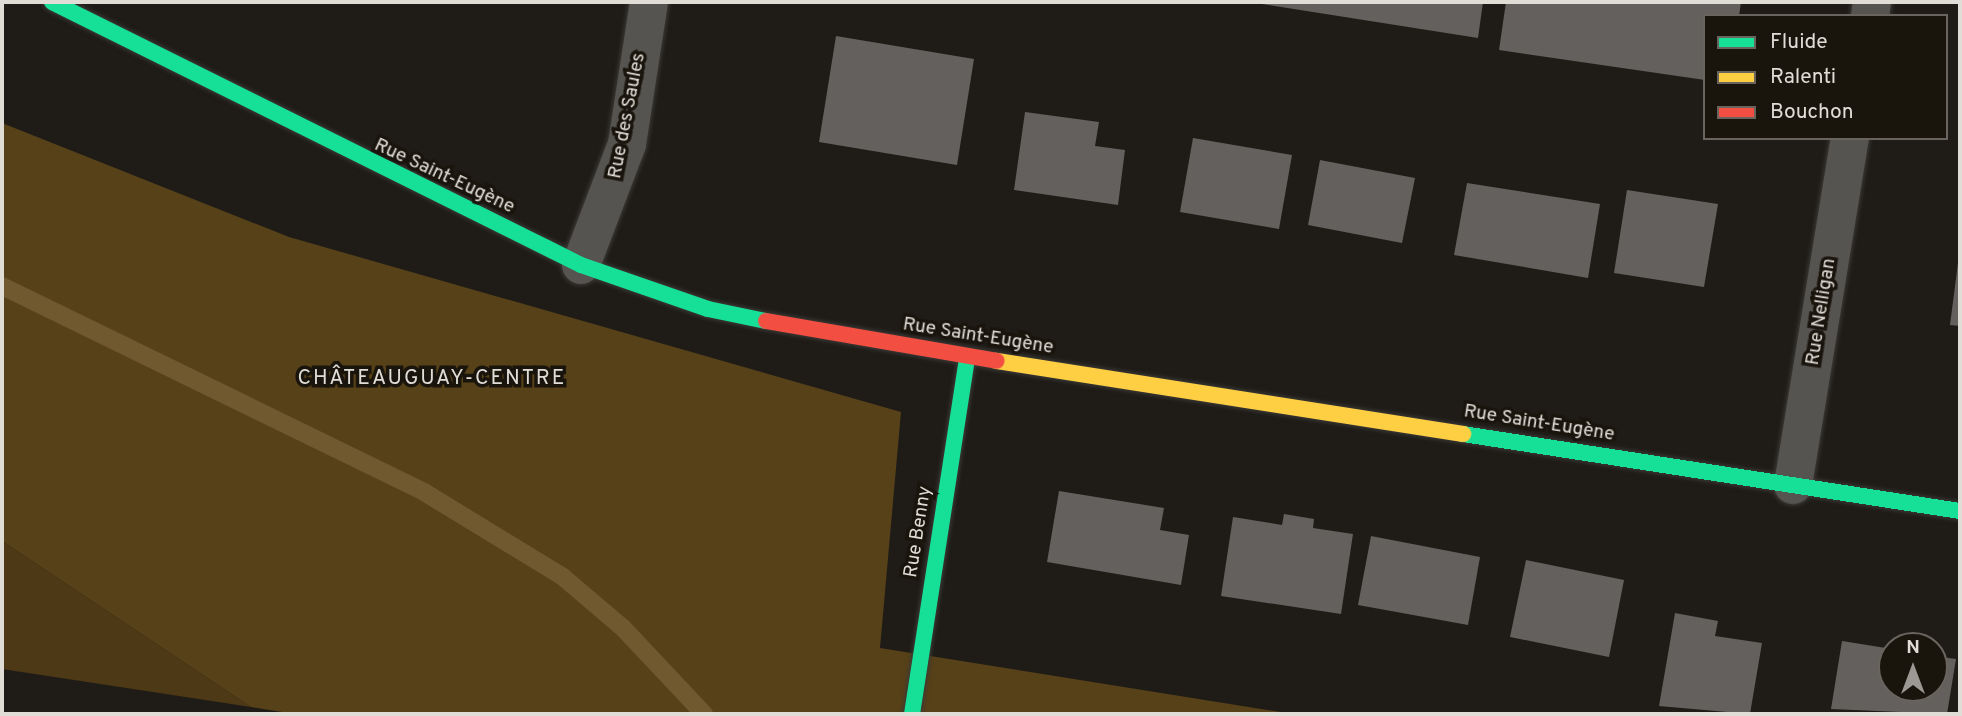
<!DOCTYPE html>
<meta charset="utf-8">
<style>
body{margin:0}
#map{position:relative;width:1962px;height:716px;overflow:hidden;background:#1f1c18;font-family:Overpass,sans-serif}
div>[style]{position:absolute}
.green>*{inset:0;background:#4d3915}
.forest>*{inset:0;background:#574118}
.stream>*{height:18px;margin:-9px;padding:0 9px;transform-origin:9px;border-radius:9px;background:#70582f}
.building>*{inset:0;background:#63605d}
.roads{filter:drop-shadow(0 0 2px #3b3936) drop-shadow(0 0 2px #3b3936)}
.street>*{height:38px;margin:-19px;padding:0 19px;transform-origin:19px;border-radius:19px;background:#565450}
.fast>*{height:16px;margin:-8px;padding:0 8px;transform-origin:8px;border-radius:8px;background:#16e098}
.slow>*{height:16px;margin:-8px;padding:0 8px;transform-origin:8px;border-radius:8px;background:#ffcf43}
.jam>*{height:16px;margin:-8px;padding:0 8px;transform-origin:8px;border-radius:8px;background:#f24e42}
span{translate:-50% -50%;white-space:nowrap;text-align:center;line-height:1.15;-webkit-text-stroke:7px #19140c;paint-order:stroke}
.street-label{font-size:19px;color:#e0ddd7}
.neighbourhood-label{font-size:21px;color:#e0ddd7;letter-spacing:2px}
.frame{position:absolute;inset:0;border:4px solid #e0ddd7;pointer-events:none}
.legend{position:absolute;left:1703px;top:14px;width:245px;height:126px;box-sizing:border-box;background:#19140c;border:2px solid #69645d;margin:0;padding:9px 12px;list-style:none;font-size:21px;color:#e0ddd7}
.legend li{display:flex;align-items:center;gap:14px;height:35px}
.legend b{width:35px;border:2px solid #69645d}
.north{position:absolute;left:1878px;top:632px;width:70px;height:70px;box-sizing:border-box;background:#19140c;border:2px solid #69645d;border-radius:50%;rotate:0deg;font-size:19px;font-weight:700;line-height:28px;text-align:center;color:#e0ddd7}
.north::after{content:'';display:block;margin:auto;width:24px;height:32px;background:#9c9994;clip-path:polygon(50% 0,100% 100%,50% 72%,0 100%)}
</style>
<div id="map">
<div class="green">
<div style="clip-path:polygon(2px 541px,251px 707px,2px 669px)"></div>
</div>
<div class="forest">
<div style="clip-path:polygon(2px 123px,289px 237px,901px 412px,880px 648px,1293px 714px,295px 714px,251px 707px,2px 541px)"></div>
</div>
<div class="stream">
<div style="left:2px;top:286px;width:470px;rotate:26deg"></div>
<div style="left:424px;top:492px;width:163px;rotate:31.4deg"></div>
<div style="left:563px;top:577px;width:79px;rotate:40.4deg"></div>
<div style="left:623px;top:628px;width:118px;rotate:46.7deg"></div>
</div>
<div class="building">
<div style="clip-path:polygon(1249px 2px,1483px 2px,1478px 38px)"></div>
<div style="clip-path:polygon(1506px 2px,1741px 2px,1739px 16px,1705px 16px,1705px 80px,1499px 50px)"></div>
<div style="clip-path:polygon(836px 36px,974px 59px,957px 165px,819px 142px)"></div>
<div style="clip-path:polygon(1025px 112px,1099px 122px,1095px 146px,1125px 150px,1118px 205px,1014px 190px)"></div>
<div style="clip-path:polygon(1193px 138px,1292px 155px,1279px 229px,1180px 212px)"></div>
<div style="clip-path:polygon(1320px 160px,1415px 178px,1402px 243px,1308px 225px)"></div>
<div style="clip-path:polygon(1467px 183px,1600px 204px,1588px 278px,1454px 255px)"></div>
<div style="clip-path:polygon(1627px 190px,1718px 204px,1704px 287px,1614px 273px)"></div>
<div style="clip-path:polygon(1959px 255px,1960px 256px,1960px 326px,1950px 325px)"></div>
<div style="clip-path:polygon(1059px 491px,1164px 508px,1160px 530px,1189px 535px,1181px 585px,1047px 562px)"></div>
<div style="clip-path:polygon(1284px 514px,1314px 519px,1313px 528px,1353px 534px,1341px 614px,1221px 596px,1233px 517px,1282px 525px)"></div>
<div style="clip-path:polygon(1371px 536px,1480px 557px,1468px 625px,1358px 605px)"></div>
<div style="clip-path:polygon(1526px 560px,1624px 580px,1609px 657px,1510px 637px)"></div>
<div style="clip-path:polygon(1675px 613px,1718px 621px,1715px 636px,1762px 643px,1750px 714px,1659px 706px)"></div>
<div style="clip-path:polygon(1842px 641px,1892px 649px,1892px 688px,1934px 688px,1934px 656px,1956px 659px,1947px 714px,1831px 709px)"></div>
</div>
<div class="roads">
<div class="street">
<div style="left:1870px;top:16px;width:14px;rotate:-82deg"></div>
<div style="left:581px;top:265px;width:129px;rotate:-69.2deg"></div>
<div style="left:627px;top:144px;width:144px;rotate:-81.2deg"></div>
<div style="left:1793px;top:485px;width:352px;rotate:-80.7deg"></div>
</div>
<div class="fast">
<div style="left:52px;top:2px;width:591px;rotate:26.43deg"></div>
<div style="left:581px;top:265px;width:134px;rotate:19.1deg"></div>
<div style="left:708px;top:309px;width:59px;rotate:11.7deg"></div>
<div style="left:1463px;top:434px;width:503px;rotate:8.81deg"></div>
<div style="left:912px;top:714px;width:361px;rotate:-81.2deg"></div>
</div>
<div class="slow">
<div style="left:997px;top:361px;width:472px;rotate:8.9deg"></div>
</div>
<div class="jam">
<div style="left:766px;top:321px;width:234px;rotate:9.8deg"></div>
</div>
</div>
<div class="street-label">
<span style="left:628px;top:116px;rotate:-79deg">Rue des Saules</span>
<span style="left:444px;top:177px;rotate:25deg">Rue Saint-Eugène</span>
<span style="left:1822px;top:312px;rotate:-81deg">Rue Nelligan</span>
<span style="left:978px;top:337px;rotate:9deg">Rue Saint-Eugène</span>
<span style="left:1539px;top:424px;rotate:9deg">Rue Saint-Eugène</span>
<span style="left:919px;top:532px;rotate:-81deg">Rue Benny</span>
</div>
<div class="neighbourhood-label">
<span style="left:432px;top:379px">CHÂTEAUGUAY-CENTRE</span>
</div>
<div class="frame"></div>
<ul class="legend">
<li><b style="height:9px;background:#16e098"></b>Fluide</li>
<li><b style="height:9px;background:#ffcf43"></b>Ralenti</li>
<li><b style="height:9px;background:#f24e42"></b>Bouchon</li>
</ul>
<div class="north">N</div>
</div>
